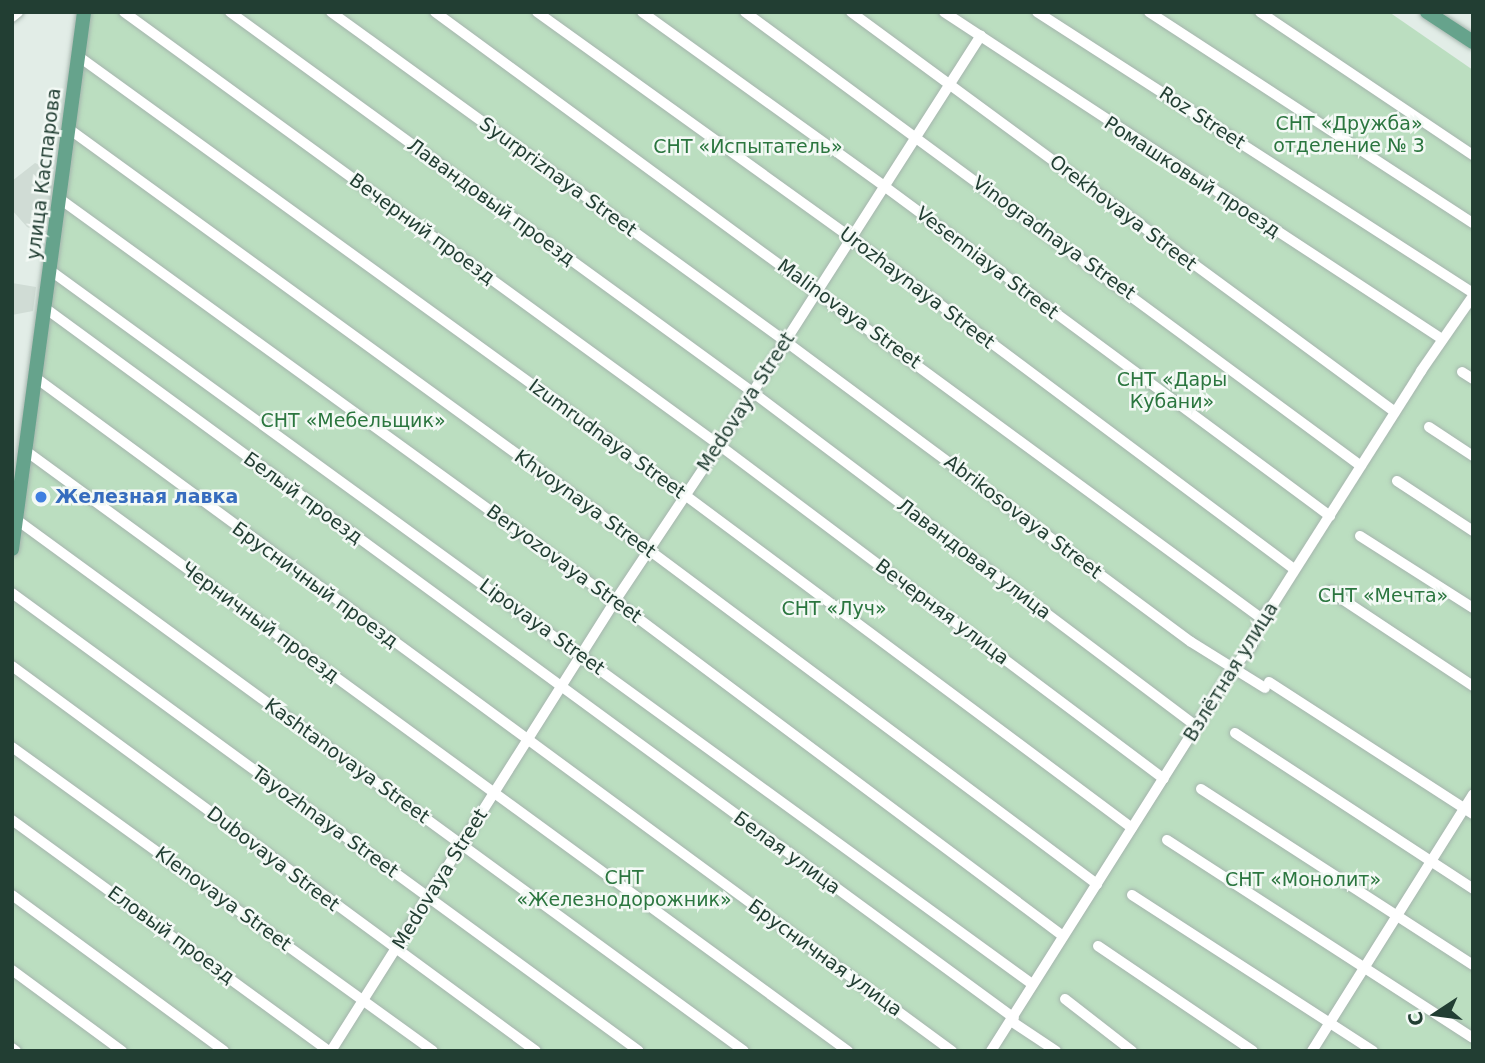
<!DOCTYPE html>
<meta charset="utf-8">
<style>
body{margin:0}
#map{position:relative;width:1485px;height:1063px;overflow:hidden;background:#e2ede7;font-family:"DejaVu Sans",sans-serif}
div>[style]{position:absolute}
.built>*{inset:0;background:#d0dcd5}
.green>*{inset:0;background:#bbdec0}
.roads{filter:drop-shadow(0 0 2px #a5b5ad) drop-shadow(0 0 2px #a5b5ad)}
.minor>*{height:10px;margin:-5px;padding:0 5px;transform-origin:5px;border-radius:5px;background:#fff}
.major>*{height:14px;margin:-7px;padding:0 7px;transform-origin:7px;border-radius:7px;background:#66a38c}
.dots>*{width:19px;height:19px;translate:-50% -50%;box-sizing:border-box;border:4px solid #f3f9f5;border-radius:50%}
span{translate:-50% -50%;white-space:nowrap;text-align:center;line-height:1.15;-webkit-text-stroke:5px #f3f9f5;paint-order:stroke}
.street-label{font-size:19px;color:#223e33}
.park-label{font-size:19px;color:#2b763f}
.shop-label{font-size:19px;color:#366cbe;font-weight:700}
.left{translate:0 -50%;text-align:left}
.frame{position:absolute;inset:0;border:14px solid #223e33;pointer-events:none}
.north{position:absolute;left:1401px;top:979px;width:70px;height:70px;-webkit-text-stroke:5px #f3f9f5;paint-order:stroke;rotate:257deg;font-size:19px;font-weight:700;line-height:28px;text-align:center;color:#223e33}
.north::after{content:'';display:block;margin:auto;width:24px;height:32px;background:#223e33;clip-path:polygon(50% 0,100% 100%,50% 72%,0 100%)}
</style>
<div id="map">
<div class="built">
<div style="clip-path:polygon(35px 163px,54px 171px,49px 217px,41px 233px,27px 227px,12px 210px,12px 181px)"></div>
<div style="clip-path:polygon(12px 283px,36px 287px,33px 311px,12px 315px)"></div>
</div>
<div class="green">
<div style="clip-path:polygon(84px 12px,1389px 12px,1473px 70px,1473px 1051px,12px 1051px,12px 549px)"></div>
</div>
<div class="roads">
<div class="minor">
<div style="left:124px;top:12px;width:736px;rotate:36.04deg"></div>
<div style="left:719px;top:445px;width:556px;rotate:36.89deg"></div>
<div style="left:230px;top:12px;width:644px;rotate:36.03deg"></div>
<div style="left:751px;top:391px;width:557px;rotate:36.97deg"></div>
<div style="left:331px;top:12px;width:561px;rotate:35.93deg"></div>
<div style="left:785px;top:341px;width:505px;rotate:36.55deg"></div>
<div style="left:1191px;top:642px;width:87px;rotate:31.9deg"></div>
<div style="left:435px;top:12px;width:1024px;rotate:36.27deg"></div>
<div style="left:537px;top:12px;width:387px;rotate:35.7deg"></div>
<div style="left:851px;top:238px;width:553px;rotate:36.77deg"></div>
<div style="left:642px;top:12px;width:298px;rotate:35.7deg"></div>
<div style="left:884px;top:186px;width:555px;rotate:36.5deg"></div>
<div style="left:745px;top:12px;width:765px;rotate:36.39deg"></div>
<div style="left:851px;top:12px;width:675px;rotate:36.33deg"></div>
<div style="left:944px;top:12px;width:596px;rotate:33.29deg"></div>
<div style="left:1037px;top:12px;width:519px;rotate:32.8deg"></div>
<div style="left:1149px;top:12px;width:387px;rotate:33.1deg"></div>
<div style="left:1260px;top:12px;width:257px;rotate:33.9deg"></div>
<div style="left:12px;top:17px;width:8px;rotate:-40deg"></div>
<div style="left:78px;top:56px;width:749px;rotate:35.88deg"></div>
<div style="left:685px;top:495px;width:557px;rotate:36.68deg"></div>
<div style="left:69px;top:129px;width:717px;rotate:35.97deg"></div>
<div style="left:649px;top:550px;width:559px;rotate:36.71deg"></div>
<div style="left:60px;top:199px;width:685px;rotate:35.92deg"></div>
<div style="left:615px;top:601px;width:559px;rotate:36.79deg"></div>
<div style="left:51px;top:271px;width:1213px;rotate:36.01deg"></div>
<div style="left:45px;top:308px;width:1201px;rotate:36.23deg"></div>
<div style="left:1462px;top:372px;width:13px;rotate:32deg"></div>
<div style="left:36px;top:378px;width:1137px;rotate:36.31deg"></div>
<div style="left:1429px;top:427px;width:53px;rotate:33.4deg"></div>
<div style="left:26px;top:451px;width:1018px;rotate:36.13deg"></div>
<div style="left:1397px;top:481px;width:91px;rotate:33.3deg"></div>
<div style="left:17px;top:520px;width:900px;rotate:36.14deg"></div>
<div style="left:1360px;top:536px;width:134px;rotate:32.5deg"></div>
<div style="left:1330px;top:591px;width:172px;rotate:33.6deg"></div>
<div style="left:12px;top:593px;width:776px;rotate:36.15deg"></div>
<div style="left:12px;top:666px;width:650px;rotate:36.31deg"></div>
<div style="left:1269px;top:682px;width:243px;rotate:32.9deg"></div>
<div style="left:1235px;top:733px;width:285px;rotate:33.2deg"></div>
<div style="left:12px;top:747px;width:519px;rotate:35.83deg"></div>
<div style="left:1201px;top:789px;width:324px;rotate:32.9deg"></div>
<div style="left:12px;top:820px;width:392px;rotate:36.1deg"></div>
<div style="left:1167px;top:840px;width:364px;rotate:32.9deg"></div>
<div style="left:12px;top:895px;width:263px;rotate:36.3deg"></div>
<div style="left:1132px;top:895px;width:287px;rotate:32.9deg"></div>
<div style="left:1098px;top:946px;width:187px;rotate:34.1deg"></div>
<div style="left:12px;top:970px;width:137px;rotate:36.4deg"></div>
<div style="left:1065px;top:999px;width:85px;rotate:37.8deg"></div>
<div style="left:1011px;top:1021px;width:54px;rotate:33.7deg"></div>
<div style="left:12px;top:1048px;width:5px;rotate:37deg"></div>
<div style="left:331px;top:1051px;width:532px;rotate:-57.74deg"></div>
<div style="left:615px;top:601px;width:187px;rotate:-56.3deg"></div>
<div style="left:719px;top:445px;width:486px;rotate:-57.4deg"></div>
<div style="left:991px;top:1051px;width:451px;rotate:-57.7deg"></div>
<div style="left:1232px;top:670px;width:32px;rotate:-51deg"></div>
<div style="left:1252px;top:645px;width:28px;rotate:-72deg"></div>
<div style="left:1261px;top:618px;width:20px;rotate:-49deg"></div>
<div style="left:1274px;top:603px;width:275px;rotate:-57.6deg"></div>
<div style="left:1421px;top:371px;width:91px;rotate:-55.3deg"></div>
<div style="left:1312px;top:1051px;width:303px;rotate:-57.9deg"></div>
</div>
<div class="major">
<div style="left:1427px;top:12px;width:55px;rotate:33.1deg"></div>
<div style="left:12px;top:549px;width:542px;rotate:-82.36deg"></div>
</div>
</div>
<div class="dots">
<div style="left:41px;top:497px;background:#3f7fe0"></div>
</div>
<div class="street-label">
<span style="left:1202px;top:118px;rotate:33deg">Roz Street</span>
<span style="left:44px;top:174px;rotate:-83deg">улица Каспарова</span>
<span style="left:558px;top:177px;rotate:36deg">Syurpriznaya Street</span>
<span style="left:1192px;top:177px;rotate:33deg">Ромашковый проезд</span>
<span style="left:491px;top:202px;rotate:36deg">Лавандовый проезд</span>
<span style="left:1123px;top:213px;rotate:37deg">Orekhovaya Street</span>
<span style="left:422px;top:229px;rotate:36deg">Вечерний проезд</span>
<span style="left:1054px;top:238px;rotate:36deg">Vinogradnaya Street</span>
<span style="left:987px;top:263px;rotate:37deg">Vesenniaya Street</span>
<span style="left:917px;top:288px;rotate:37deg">Urozhaynaya Street</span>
<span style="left:849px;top:314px;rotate:36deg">Malinovaya Street</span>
<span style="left:746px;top:402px;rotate:-57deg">Medovaya Street</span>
<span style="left:607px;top:439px;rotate:36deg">Izumrudnaya Street</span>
<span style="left:303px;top:498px;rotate:36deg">Белый проезд</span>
<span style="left:585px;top:504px;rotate:36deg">Khvoynaya Street</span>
<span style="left:1023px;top:517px;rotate:37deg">Abrikosovaya Street</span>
<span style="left:974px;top:559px;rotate:37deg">Лавандовая улица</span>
<span style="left:564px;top:564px;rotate:36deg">Beryozovaya Street</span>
<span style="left:315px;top:585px;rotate:36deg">Брусничный проезд</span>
<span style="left:942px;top:612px;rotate:37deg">Вечерняя улица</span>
<span style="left:260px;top:622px;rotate:36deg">Черничный проезд</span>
<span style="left:542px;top:627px;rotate:36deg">Lipovaya Street</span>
<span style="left:1231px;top:672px;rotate:-58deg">Взлётная улица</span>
<span style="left:347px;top:761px;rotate:36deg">Kashtanovaya Street</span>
<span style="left:325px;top:822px;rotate:36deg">Tayozhnaya Street</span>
<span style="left:787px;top:853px;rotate:36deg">Белая улица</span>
<span style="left:273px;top:859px;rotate:37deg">Dubovaya Street</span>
<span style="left:440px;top:879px;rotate:-58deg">Medovaya Street</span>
<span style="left:223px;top:899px;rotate:36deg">Klenovaya Street</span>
<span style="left:171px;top:935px;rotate:36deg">Еловый проезд</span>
<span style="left:825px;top:958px;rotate:36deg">Брусничная улица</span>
</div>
<div class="park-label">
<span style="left:1349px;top:135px">СНТ «Дружба»<br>отделение № 3</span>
<span style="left:748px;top:147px">СНТ «Испытатель»</span>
<span style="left:1172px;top:391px">СНТ «Дары<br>Кубани»</span>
<span style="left:353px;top:421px">СНТ «Мебельщик»</span>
<span style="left:1383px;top:596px">СНТ «Мечта»</span>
<span style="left:834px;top:609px">СНТ «Луч»</span>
<span style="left:624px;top:889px">СНТ<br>«Железнодорожник»</span>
<span style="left:1303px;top:880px">СНТ «Монолит»</span>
</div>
<div class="shop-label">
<span class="left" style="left:55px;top:497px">Железная лавка</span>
</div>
<div class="frame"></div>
<div class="north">С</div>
</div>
